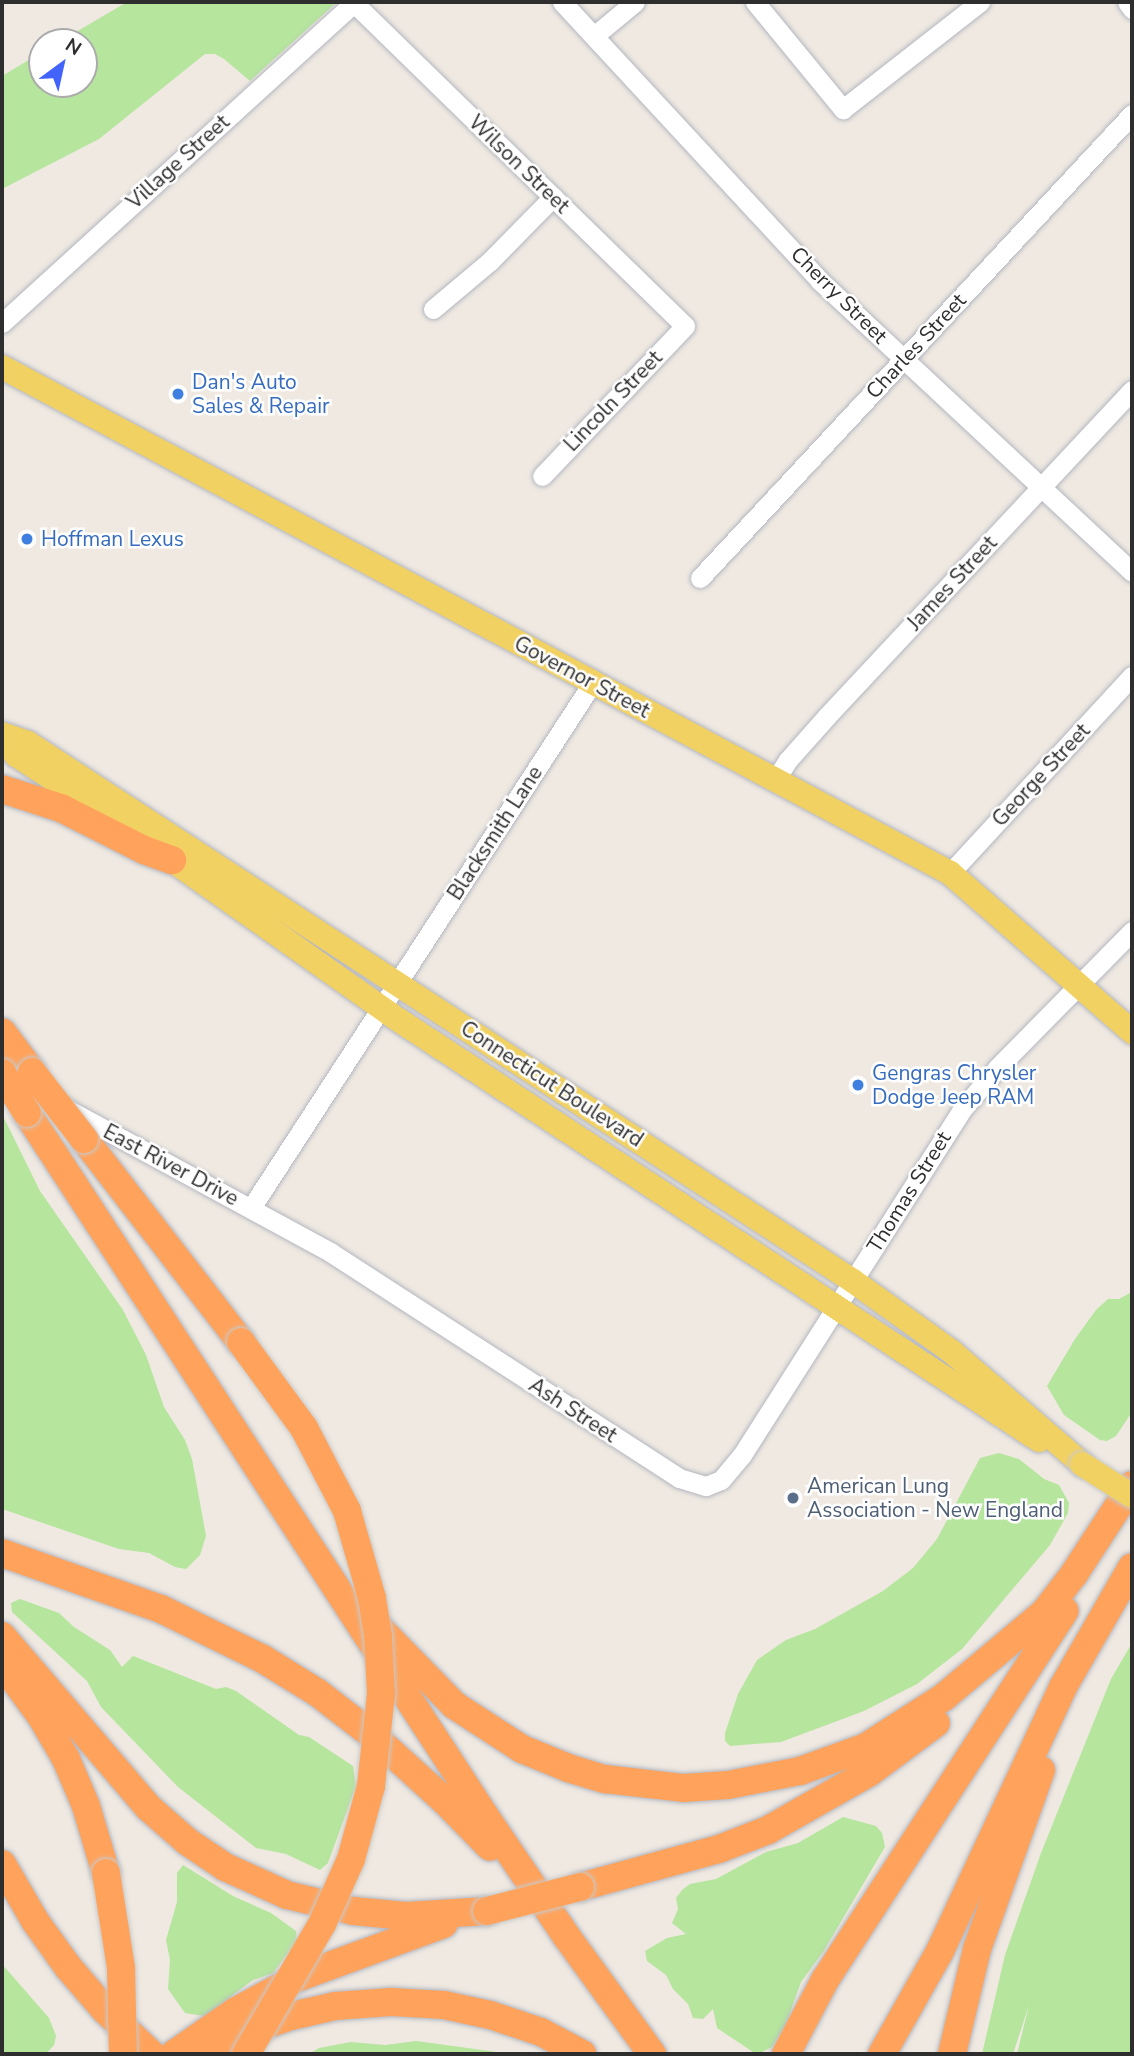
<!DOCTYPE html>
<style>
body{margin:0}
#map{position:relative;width:1134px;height:2056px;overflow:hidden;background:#efe9e1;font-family:"Nunito Sans",sans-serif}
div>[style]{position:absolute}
.green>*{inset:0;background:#b6e59e}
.roads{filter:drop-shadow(0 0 2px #b4b7c1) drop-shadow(0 0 2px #b4b7c1)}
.minor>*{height:19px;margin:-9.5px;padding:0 9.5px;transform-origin:9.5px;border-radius:9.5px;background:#fff}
.major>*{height:24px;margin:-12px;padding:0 12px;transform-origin:12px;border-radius:12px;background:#f2d163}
.highway>*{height:28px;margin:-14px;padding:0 14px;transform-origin:14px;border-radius:14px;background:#ffa35c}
.bridges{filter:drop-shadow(0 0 2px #c9c9c9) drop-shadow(0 0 2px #c9c9c9)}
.major-bridge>*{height:24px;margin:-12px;padding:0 12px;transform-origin:12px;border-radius:12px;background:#f2d163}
.highway-bridge>*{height:28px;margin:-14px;padding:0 14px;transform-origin:14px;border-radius:14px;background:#ffa35c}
.dots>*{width:19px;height:19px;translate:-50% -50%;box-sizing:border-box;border:4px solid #fff;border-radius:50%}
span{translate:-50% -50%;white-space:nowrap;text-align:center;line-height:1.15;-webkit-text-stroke:5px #fff;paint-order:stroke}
.street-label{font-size:21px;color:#2e2e2e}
.shop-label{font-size:21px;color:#366cbe}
.left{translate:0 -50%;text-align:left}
.service-label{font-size:21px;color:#4e5e75}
.frame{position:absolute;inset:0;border:4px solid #2e2e2e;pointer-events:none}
.north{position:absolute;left:28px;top:28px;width:70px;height:70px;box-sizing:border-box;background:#fff;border:2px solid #ababab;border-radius:50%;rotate:33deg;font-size:19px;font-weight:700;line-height:28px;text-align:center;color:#2e2e2e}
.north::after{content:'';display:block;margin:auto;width:24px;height:32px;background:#4264fb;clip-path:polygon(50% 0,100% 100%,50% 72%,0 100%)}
</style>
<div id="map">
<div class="green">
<div style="clip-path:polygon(127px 2px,337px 2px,250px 81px,224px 59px,215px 54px,205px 54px,99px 139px,2px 189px,2px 76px,42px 52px,42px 84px,84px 84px,84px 42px,59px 42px)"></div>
<div style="clip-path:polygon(2px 1114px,40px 1191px,123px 1310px,146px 1355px,164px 1407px,185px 1440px,192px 1459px,206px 1536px,200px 1555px,186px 1569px,175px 1567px,149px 1553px,119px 1549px,2px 1509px)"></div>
<div style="clip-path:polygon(1132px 1292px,1132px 1412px,1116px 1436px,1107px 1441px,1100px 1440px,1064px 1415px,1047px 1386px,1075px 1339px,1096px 1310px,1108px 1299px,1119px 1299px)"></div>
<div style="clip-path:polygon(999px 1453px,1019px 1459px,1044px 1479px,1059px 1485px,1069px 1503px,1068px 1513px,1050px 1545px,962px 1649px,917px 1684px,864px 1711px,781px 1742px,730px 1746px,725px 1741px,725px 1733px,738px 1694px,757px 1660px,786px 1640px,815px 1629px,883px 1591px,913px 1568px,937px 1539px,980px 1458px)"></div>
<div style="clip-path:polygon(20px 1599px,59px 1613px,74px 1627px,110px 1650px,122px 1667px,133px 1656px,216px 1689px,226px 1687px,236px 1691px,299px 1735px,309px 1737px,353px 1766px,356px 1786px,328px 1863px,320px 1870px,286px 1854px,256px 1848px,178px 1787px,101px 1707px,87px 1681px,12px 1612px,11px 1603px)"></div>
<div style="clip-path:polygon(1132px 1643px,1132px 2054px,1017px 2054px,1029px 2005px,1013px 2054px,982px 2054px,1005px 1955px,1041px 1853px,1111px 1679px)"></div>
<div style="clip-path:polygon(843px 1817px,876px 1826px,882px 1833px,885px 1847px,823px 1952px,801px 1982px,787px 2021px,772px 2047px,758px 2054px,753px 2052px,717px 2028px,713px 2009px,703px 2019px,693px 2018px,688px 2004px,673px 1989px,666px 1975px,647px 1961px,645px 1951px,667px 1938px,686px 1934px,672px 1923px,678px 1909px,676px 1898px,682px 1890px,690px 1884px,716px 1879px,766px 1852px,798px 1843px)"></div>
<div style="clip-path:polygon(183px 1865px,233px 1896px,271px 1913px,296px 1931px,297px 1941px,273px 1973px,253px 1980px,204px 2016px,185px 2013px,168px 1989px,170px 1960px,166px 1940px,177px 1902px,177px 1873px)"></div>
<div style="clip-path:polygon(2px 1964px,49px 2018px,56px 2036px,54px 2045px,46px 2054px,2px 2054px)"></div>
<div style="clip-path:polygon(416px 2041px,511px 2054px,309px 2054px,319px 2048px,351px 2042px,385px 2045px)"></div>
</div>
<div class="roads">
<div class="minor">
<div style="left:562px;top:2px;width:379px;rotate:47.2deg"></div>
<div style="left:819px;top:280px;width:428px;rotate:43deg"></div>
<div style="left:755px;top:2px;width:139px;rotate:50.6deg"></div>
<div style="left:843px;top:109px;width:174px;rotate:-38deg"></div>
<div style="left:1127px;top:2px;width:9px;rotate:54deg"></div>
<div style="left:354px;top:3px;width:462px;rotate:44.3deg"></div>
<div style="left:685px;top:326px;width:207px;rotate:133.6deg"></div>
<div style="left:594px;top:36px;width:53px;rotate:-39.7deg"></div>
<div style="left:433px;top:309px;width:75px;rotate:-40.1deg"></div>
<div style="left:490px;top:261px;width:90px;rotate:-45.5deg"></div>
<div style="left:2px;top:323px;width:477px;rotate:-42.3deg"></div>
<div style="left:700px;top:578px;width:634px;rotate:-47.05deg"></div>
<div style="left:776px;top:779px;width:22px;rotate:-58deg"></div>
<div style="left:788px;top:760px;width:59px;rotate:-48.4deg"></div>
<div style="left:827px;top:716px;width:446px;rotate:-46.9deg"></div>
<div style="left:950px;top:873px;width:268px;rotate:-47.3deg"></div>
<div style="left:65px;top:1108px;width:302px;rotate:28.5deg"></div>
<div style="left:330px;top:1252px;width:416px;rotate:32.9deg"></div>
<div style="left:679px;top:1478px;width:28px;rotate:17deg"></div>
<div style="left:706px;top:1486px;width:16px;rotate:-22deg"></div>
<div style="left:721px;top:1480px;width:33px;rotate:-50deg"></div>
<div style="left:742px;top:1455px;width:413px;rotate:-57.5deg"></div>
<div style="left:964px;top:1107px;width:52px;rotate:-49.6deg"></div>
<div style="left:998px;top:1067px;width:191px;rotate:-45.4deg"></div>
<div style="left:251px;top:1208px;width:627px;rotate:-56.97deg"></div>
</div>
<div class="major">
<div style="left:2px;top:367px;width:1075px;rotate:28.09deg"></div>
<div style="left:950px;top:873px;width:242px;rotate:41.1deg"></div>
<div style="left:2px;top:734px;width:28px;rotate:19deg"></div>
<div style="left:28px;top:743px;width:985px;rotate:33.11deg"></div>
<div style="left:853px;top:1281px;width:122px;rotate:35.6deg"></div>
<div style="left:952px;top:1352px;width:172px;rotate:40.7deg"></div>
<div style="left:2px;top:737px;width:23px;rotate:52deg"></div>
<div style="left:16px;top:755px;width:110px;rotate:33.1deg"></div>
<div style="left:108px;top:815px;width:347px;rotate:35.2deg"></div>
<div style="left:391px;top:1015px;width:775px;rotate:33.26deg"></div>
</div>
<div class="highway">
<div style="left:2px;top:789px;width:62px;rotate:17.9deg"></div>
<div style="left:61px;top:808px;width:93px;rotate:26.8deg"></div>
<div style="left:144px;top:850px;width:30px;rotate:20deg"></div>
<div style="left:2px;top:1032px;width:50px;rotate:53.1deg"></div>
<div style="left:27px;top:1113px;width:839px;rotate:56.92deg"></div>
<div style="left:485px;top:1816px;width:146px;rotate:55.9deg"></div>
<div style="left:567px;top:1937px;width:145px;rotate:54deg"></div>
<div style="left:84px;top:1139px;width:257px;rotate:52.3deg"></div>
<div style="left:2px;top:1553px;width:169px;rotate:19.4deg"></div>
<div style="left:161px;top:1609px;width:114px;rotate:26.1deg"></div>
<div style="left:263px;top:1659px;width:65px;rotate:31.7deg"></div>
<div style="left:318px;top:1693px;width:67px;rotate:37.7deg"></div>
<div style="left:371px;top:1734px;width:100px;rotate:42.2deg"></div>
<div style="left:445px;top:1801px;width:64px;rotate:45.6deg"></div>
<div style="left:1034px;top:1626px;width:66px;rotate:-52.4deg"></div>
<div style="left:1074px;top:1574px;width:106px;rotate:-56.9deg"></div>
<div style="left:378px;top:1627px;width:109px;rotate:45.7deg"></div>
<div style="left:454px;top:1705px;width:81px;rotate:32.9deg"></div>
<div style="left:522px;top:1749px;width:50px;rotate:22.4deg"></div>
<div style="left:568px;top:1768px;width:39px;rotate:17deg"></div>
<div style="left:605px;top:1779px;width:80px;rotate:6.5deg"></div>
<div style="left:684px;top:1788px;width:44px;rotate:-3.9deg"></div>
<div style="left:728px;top:1785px;width:73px;rotate:-11deg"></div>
<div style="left:800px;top:1771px;width:70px;rotate:-20deg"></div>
<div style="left:866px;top:1747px;width:93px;rotate:-32.7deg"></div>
<div style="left:944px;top:1697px;width:132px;rotate:-40.1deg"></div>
<div style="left:2px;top:1636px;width:226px;rotate:49.5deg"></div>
<div style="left:149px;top:1808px;width:52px;rotate:41.1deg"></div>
<div style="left:188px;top:1842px;width:45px;rotate:34deg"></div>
<div style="left:225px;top:1867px;width:68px;rotate:24.3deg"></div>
<div style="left:287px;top:1895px;width:68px;rotate:13.6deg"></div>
<div style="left:353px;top:1911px;width:53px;rotate:5.4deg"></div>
<div style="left:406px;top:1916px;width:81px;rotate:-3.5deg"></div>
<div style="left:5px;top:1667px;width:61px;rotate:53.7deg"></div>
<div style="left:41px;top:1716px;width:50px;rotate:59.8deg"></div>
<div style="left:66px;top:1759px;width:51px;rotate:66.9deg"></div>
<div style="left:86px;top:1806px;width:70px;rotate:73.4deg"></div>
<div style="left:2px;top:1864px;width:66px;rotate:59.9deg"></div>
<div style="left:35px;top:1921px;width:57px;rotate:54.3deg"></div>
<div style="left:68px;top:1967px;width:57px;rotate:49.3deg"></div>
<div style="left:105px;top:2010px;width:64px;rotate:43.7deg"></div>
<div style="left:580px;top:1887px;width:144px;rotate:-15.3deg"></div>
<div style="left:719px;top:1849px;width:53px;rotate:-21.2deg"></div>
<div style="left:768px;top:1830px;width:117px;rotate:-29.6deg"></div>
<div style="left:870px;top:1772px;width:82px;rotate:-36.6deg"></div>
<div style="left:174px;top:2054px;width:75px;rotate:-34.7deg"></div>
<div style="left:236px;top:2011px;width:72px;rotate:-28.4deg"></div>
<div style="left:299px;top:1977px;width:154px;rotate:-20.1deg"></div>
<div style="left:201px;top:2054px;width:43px;rotate:-27.8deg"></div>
<div style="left:239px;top:2034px;width:55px;rotate:-19.1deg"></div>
<div style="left:291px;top:2016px;width:45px;rotate:-12.8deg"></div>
<div style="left:335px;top:2006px;width:56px;rotate:-4.1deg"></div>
<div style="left:391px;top:2002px;width:53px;rotate:3.2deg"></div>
<div style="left:444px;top:2005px;width:47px;rotate:12.3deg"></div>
<div style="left:490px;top:2015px;width:54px;rotate:18.4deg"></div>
<div style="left:541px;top:2032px;width:47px;rotate:28.2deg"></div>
<div style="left:786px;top:2054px;width:84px;rotate:-62.2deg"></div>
<div style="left:825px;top:1980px;width:440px;rotate:-57deg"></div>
<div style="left:882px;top:2054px;width:118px;rotate:-60.6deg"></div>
<div style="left:940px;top:1951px;width:291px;rotate:-65deg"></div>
<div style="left:1063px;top:1687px;width:138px;rotate:-60.1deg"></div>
<div style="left:952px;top:2054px;width:108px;rotate:-76.6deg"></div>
<div style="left:977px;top:1949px;width:190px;rotate:-70.3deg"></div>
</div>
</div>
<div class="bridges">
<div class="major-bridge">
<div style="left:1082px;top:1464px;width:59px;rotate:32.6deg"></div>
</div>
<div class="highway-bridge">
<div style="left:32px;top:1072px;width:85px;rotate:52.2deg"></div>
<div style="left:2px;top:1073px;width:47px;rotate:58deg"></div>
<div style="left:241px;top:1342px;width:107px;rotate:53.8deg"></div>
<div style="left:304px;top:1428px;width:93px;rotate:62.6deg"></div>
<div style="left:347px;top:1511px;width:91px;rotate:74deg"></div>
<div style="left:372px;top:1598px;width:39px;rotate:81deg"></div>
<div style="left:378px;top:1637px;width:57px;rotate:87deg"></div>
<div style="left:381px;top:1694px;width:93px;rotate:96.2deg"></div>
<div style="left:371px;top:1786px;width:76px;rotate:105.3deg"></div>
<div style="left:351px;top:1859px;width:71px;rotate:114deg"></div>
<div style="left:322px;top:1924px;width:151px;rotate:120.3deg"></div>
<div style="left:106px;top:1873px;width:96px;rotate:81deg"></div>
<div style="left:121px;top:1968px;width:86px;rotate:88.7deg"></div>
<div style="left:487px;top:1911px;width:96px;rotate:-14.5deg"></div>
</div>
</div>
<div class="dots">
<div style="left:178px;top:394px;background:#3f7fe0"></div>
<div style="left:27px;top:539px;background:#3f7fe0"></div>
<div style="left:858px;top:1085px;background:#3f7fe0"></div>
<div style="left:793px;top:1498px;background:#5c6f8a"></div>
</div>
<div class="street-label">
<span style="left:178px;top:162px;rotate:-42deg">Village Street</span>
<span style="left:519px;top:164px;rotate:44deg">Wilson Street</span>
<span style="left:839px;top:295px;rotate:45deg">Cherry Street</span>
<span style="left:916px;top:346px;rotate:-47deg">Charles Street</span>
<span style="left:613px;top:401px;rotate:-46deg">Lincoln Street</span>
<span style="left:952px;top:583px;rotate:-47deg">James Street</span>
<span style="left:582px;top:677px;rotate:28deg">Governor Street</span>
<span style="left:1041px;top:775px;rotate:-47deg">George Street</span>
<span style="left:495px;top:833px;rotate:-57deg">Blacksmith Lane</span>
<span style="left:552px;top:1084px;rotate:33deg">Connecticut Boulevard</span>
<span style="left:171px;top:1165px;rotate:28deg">East River Drive</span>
<span style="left:909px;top:1192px;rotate:-58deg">Thomas Street</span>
<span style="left:573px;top:1410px;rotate:33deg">Ash Street</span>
</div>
<div class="shop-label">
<span class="left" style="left:192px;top:394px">Dan's Auto<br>Sales &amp; Repair</span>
<span class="left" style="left:41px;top:539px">Hoffman Lexus</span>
<span class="left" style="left:872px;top:1085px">Gengras Chrysler<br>Dodge Jeep RAM</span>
</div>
<div class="service-label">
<span class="left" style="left:807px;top:1498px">American Lung<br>Association - New England</span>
</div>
<div class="frame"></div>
<div class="north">N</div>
</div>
